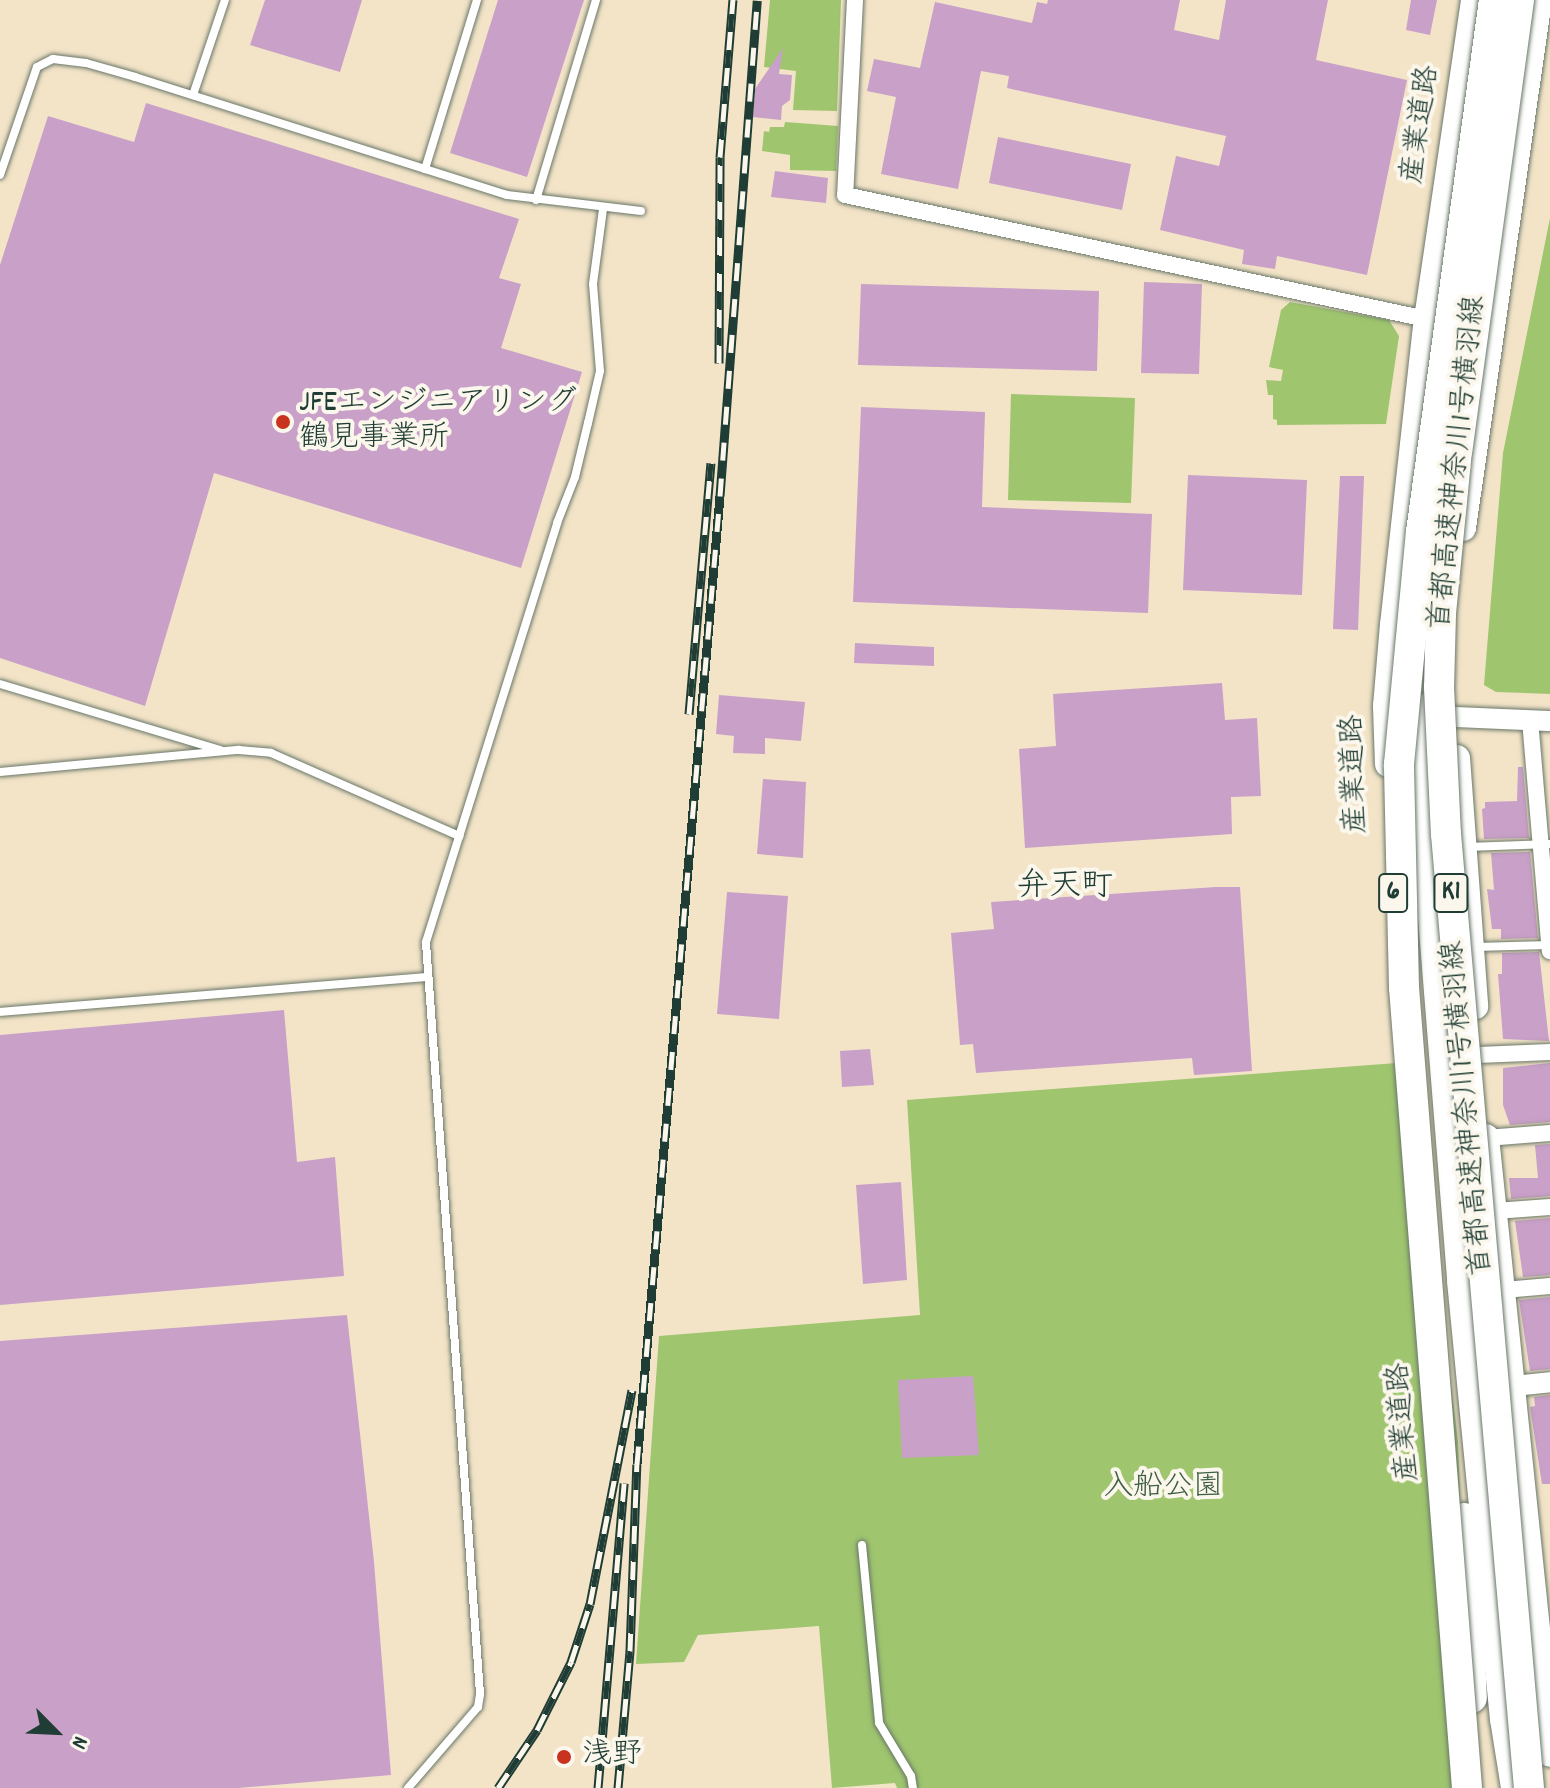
<!DOCTYPE html>
<meta charset="utf-8">
<style>
body{margin:0}
#map{position:relative;width:1550px;height:1788px;overflow:hidden;background:#f3e4c8;font-family:Dekko,"Klee One",sans-serif}
div>[style]{position:absolute}
.green>*{inset:0;background:#9fc56f}
.building>*{inset:0;background:#c9a0c8}
.roads{filter:drop-shadow(0 0 2px #697768) drop-shadow(0 0 2px #697768)}
.service>*{height:8px;margin:-4px;padding:0 4px;transform-origin:4px;border-radius:4px;background:#fff}
.minor>*{height:16px;margin:-8px;padding:0 8px;transform-origin:8px;border-radius:8px;background:#fff}
.tertiary>*{height:20px;margin:-10px;padding:0 10px;transform-origin:10px;border-radius:10px;background:#fff}
.primary>*{height:26px;margin:-13px;padding:0 13px;transform-origin:13px;border-radius:13px;background:#fff}
.motorway>*{height:30px;margin:-15px;padding:0 15px;transform-origin:15px;border-radius:15px;background:#fff}
.rail>*{height:9px;margin-top:-4.5px;transform-origin:0;background:repeating-linear-gradient(90deg,#fbf7ec 0 18px,#1f3d34 0 36px);box-sizing:border-box;border-block:2px solid #1f3d34}
.bridges{filter:drop-shadow(0 0 2px #697768) drop-shadow(0 0 2px #697768)}
.motorway-bridge>*{height:30px;margin:-15px;padding:0 15px;transform-origin:15px;border-radius:15px;background:#fff}
.dots>*{width:22px;height:22px;translate:-50% -50%;box-sizing:border-box;border:4px solid #fbf7ec;border-radius:50%}
span{translate:-50% -50%;white-space:nowrap;text-align:center;line-height:1.15;-webkit-text-stroke:8px #fbf7ec;paint-order:stroke}
.shield-label span{padding:2px 6px;background:#fbf7ec;border:2px solid;border-radius:6px;-webkit-text-stroke-width:0}
.shield-label{font-size:28px;color:#1f3d34;font-weight:700}
.street-label{font-size:30px;color:#1f3d34}
.poi-label{font-size:30px;color:#1f3d34}
.left{translate:0 -50%;text-align:left}
.park-label{font-size:30px;color:#3f5f43}
.neighbourhood-label{font-size:32px;color:#1f3d34}
.north{position:absolute;left:16px;top:1692px;width:80px;height:80px;-webkit-text-stroke:6px #fbf7ec;paint-order:stroke;rotate:114deg;font-size:22px;font-weight:700;line-height:32px;text-align:center;color:#1f3d34}
.north::after{content:'';display:block;margin:auto;width:28px;height:36px;background:#1f3d34;clip-path:polygon(50% 0,100% 100%,50% 72%,0 100%)}
</style>
<div id="map">
<div class="green">
<div style="clip-path:polygon(770px 0,841px 0,837px 111px,793px 110px,796px 71px,764px 67px)"></div>
<div style="clip-path:polygon(785px 122px,838px 126px,836px 171px,790px 170px,790px 155px,762px 151px,764px 131px,769px 132px,770px 127px,784px 127px)"></div>
<div style="clip-path:polygon(1550px 218px,1550px 694px,1496px 692px,1484px 685px,1503px 453px)"></div>
<div style="clip-path:polygon(1290px 302px,1389px 320px,1399px 336px,1386px 424px,1277px 425px,1277px 420px,1273px 419px,1273px 395px,1268px 395px,1266px 380px,1281px 381px,1283px 370px,1269px 367px,1281px 310px)"></div>
<div style="clip-path:polygon(1011px 394px,1135px 398px,1131px 503px,1008px 500px)"></div>
<div style="clip-path:polygon(1410px 1062px,1458px 1441px,1470px 1788px,897px 1788px,895px 1783px,832px 1788px,819px 1626px,698px 1635px,684px 1662px,636px 1664px,659px 1336px,920px 1315px,907px 1100px)"></div>
</div>
<div class="building">
<div style="clip-path:polygon(265px 0,362px 0,340px 72px,250px 45px)"></div>
<div style="clip-path:polygon(498px 0,584px 0,527px 177px,450px 153px)"></div>
<div style="clip-path:polygon(1048px 0,1180px 0,1174px 30px,1219px 40px,1226px 0,1328px 0,1316px 60px,1407px 80px,1367px 275px,1277px 256px,1275px 269px,1242px 264px,1244px 250px,1160px 230px,1176px 156px,1219px 166px,1226px 136px,1007px 88px,1009px 76px,981px 71px,958px 189px,881px 174px,896px 97px,867px 91px,874px 59px,920px 68px,935px 2px,1032px 23px,1037px 2px,1047px 4px)"></div>
<div style="clip-path:polygon(1411px 0,1437px 0,1430px 35px,1406px 30px)"></div>
<div style="clip-path:polygon(783px 48px,779px 74px,792px 75px,790px 100px,782px 106px,781px 120px,753px 117px,755px 89px)"></div>
<div style="clip-path:polygon(146px 103px,519px 219px,499px 278px,521px 284px,501px 348px,582px 372px,521px 568px,214px 473px,145px 706px,0 658px,0 265px,48px 116px,134px 142px)"></div>
<div style="clip-path:polygon(998px 137px,1131px 164px,1122px 210px,989px 183px)"></div>
<div style="clip-path:polygon(775px 171px,828px 178px,826px 203px,771px 197px)"></div>
<div style="clip-path:polygon(1144px 282px,1202px 284px,1199px 374px,1141px 373px)"></div>
<div style="clip-path:polygon(861px 284px,1099px 291px,1097px 371px,858px 365px)"></div>
<div style="clip-path:polygon(861px 407px,985px 412px,982px 507px,1152px 514px,1148px 613px,853px 602px)"></div>
<div style="clip-path:polygon(1188px 475px,1307px 480px,1302px 595px,1183px 590px)"></div>
<div style="clip-path:polygon(1340px 476px,1364px 476px,1358px 630px,1333px 629px)"></div>
<div style="clip-path:polygon(855px 643px,934px 647px,934px 666px,854px 663px)"></div>
<div style="clip-path:polygon(1222px 683px,1225px 720px,1257px 718px,1261px 796px,1231px 797px,1232px 834px,1025px 848px,1019px 749px,1056px 746px,1053px 694px)"></div>
<div style="clip-path:polygon(719px 695px,805px 702px,801px 741px,765px 738px,765px 754px,733px 753px,734px 736px,716px 734px)"></div>
<div style="clip-path:polygon(1518px 767px,1523px 767px,1529px 838px,1484px 839px,1482px 809px,1485px 808px,1485px 802px,1517px 801px)"></div>
<div style="clip-path:polygon(763px 779px,806px 782px,803px 858px,757px 854px)"></div>
<div style="clip-path:polygon(1530px 852px,1538px 938px,1501px 939px,1501px 929px,1492px 929px,1487px 889px,1494px 890px,1491px 853px)"></div>
<div style="clip-path:polygon(1216px 887px,1240px 887px,1252px 1071px,1194px 1075px,1192px 1058px,976px 1073px,973px 1044px,960px 1045px,951px 933px,994px 929px,991px 902px)"></div>
<div style="clip-path:polygon(727px 892px,788px 896px,779px 1019px,717px 1014px)"></div>
<div style="clip-path:polygon(1539px 952px,1549px 1041px,1503px 1039px,1498px 974px,1502px 974px,1502px 953px)"></div>
<div style="clip-path:polygon(284px 1010px,297px 1162px,335px 1157px,344px 1276px,0 1305px,0 1035px)"></div>
<div style="clip-path:polygon(870px 1049px,874px 1085px,842px 1087px,840px 1051px)"></div>
<div style="clip-path:polygon(1550px 1063px,1550px 1122px,1510px 1125px,1503px 1105px,1503px 1068px)"></div>
<div style="clip-path:polygon(1550px 1144px,1550px 1196px,1511px 1199px,1509px 1178px,1538px 1178px,1535px 1145px)"></div>
<div style="clip-path:polygon(901px 1182px,907px 1280px,863px 1284px,856px 1185px)"></div>
<div style="clip-path:polygon(1550px 1218px,1550px 1275px,1523px 1277px,1515px 1221px)"></div>
<div style="clip-path:polygon(1550px 1297px,1550px 1369px,1530px 1371px,1519px 1300px)"></div>
<div style="clip-path:polygon(347px 1315px,374px 1562px,391px 1775px,238px 1788px,0 1788px,0 1341px)"></div>
<div style="clip-path:polygon(973px 1376px,979px 1455px,902px 1458px,898px 1380px)"></div>
<div style="clip-path:polygon(1550px 1395px,1550px 1484px,1542px 1484px,1530px 1407px,1535px 1406px,1534px 1397px)"></div>
</div>
<div class="roads">
<div class="service">
<div style="left:193px;top:95px;width:100px;rotate:-71.4deg"></div>
<div style="left:425px;top:169px;width:177px;rotate:-72.9deg"></div>
<div style="left:0;top:175px;width:114px;rotate:-71.1deg"></div>
<div style="left:37px;top:67px;width:18px;rotate:-27deg"></div>
<div style="left:53px;top:59px;width:33px;rotate:7deg"></div>
<div style="left:86px;top:63px;width:51px;rotate:15.9deg"></div>
<div style="left:135px;top:77px;width:390px;rotate:17.6deg"></div>
<div style="left:507px;top:195px;width:135px;rotate:6.8deg"></div>
<div style="left:536px;top:200px;width:209px;rotate:-73.3deg"></div>
<div style="left:0;top:684px;width:230px;rotate:16.7deg"></div>
<div style="left:0;top:772px;width:240px;rotate:-5.3deg"></div>
<div style="left:239px;top:750px;width:32px;rotate:5deg"></div>
<div style="left:271px;top:753px;width:206px;rotate:23.8deg"></div>
<div style="left:1467px;top:847px;width:83px;rotate:-2.1deg"></div>
<div style="left:1475px;top:947px;width:74px;rotate:-1.5deg"></div>
<div style="left:0;top:1012px;width:427px;rotate:-4.7deg"></div>
<div style="left:862px;top:1545px;width:179px;rotate:84.5deg"></div>
<div style="left:879px;top:1723px;width:62px;rotate:58.9deg"></div>
<div style="left:911px;top:1776px;width:12px;rotate:81deg"></div>
<div style="left:408px;top:1788px;width:107px;rotate:-49.2deg"></div>
<div style="left:478px;top:1707px;width:13px;rotate:-81deg"></div>
<div style="left:480px;top:1694px;width:754px;rotate:-94.11deg"></div>
<div style="left:426px;top:942px;width:439px;rotate:-72.6deg"></div>
<div style="left:557px;top:523px;width:49px;rotate:-68.6deg"></div>
<div style="left:575px;top:477px;width:56px;rotate:-76.5deg"></div>
<div style="left:588px;top:423px;width:53px;rotate:-77deg"></div>
<div style="left:600px;top:371px;width:87px;rotate:-94.6deg"></div>
<div style="left:593px;top:284px;width:76px;rotate:-82.4deg"></div>
</div>
<div class="minor">
<div style="left:855px;top:0;width:195px;rotate:92.9deg"></div>
<div style="left:845px;top:195px;width:604px;rotate:12.04deg"></div>
<div style="left:1530px;top:720px;width:232px;rotate:85.1deg"></div>
<div style="left:1478px;top:1055px;width:72px;rotate:-2.4deg"></div>
<div style="left:1486px;top:1138px;width:64px;rotate:-4.5deg"></div>
<div style="left:1495px;top:1211px;width:55px;rotate:-4.2deg"></div>
<div style="left:1504px;top:1290px;width:46px;rotate:-5deg"></div>
</div>
<div class="tertiary">
<div style="left:1454px;top:717px;width:96px;rotate:2.4deg"></div>
<div style="left:1514px;top:1386px;width:36px;rotate:-6deg"></div>
</div>
<div class="primary">
<div style="left:1463px;top:528px;width:533px;rotate:-81.81deg"></div>
<div style="left:1457px;top:758px;width:249px;rotate:85.8deg"></div>
<div style="left:1388px;top:764px;width:58px;rotate:-92deg"></div>
<div style="left:1386px;top:706px;width:81px;rotate:-85.1deg"></div>
<div style="left:1393px;top:625px;width:308px;rotate:-83.7deg"></div>
<div style="left:1427px;top:319px;width:322px;rotate:-81.6deg"></div>
<div style="left:1486px;top:1137px;width:620px;rotate:84.08deg"></div>
</div>
<div class="motorway">
<div style="left:1430px;top:707px;width:68px;rotate:93.4deg"></div>
<div style="left:1426px;top:775px;width:93px;rotate:88.2deg"></div>
<div style="left:1429px;top:868px;width:414px;rotate:85.4deg"></div>
<div style="left:1462px;top:1281px;width:440px;rotate:84.4deg"></div>
<div style="left:1505px;top:1719px;width:70px;rotate:80.9deg"></div>
<div style="left:1464px;top:1518px;width:180px;rotate:87.5deg"></div>
</div>
</div>
<div class="rail">
<div style="left:719px;top:363px;width:206px;rotate:-89.7deg"></div>
<div style="left:720px;top:157px;width:158px;rotate:-85.3deg"></div>
<div style="left:689px;top:714px;width:252px;rotate:-85deg"></div>
<div style="left:498px;top:1788px;width:70px;rotate:-56.1deg"></div>
<div style="left:537px;top:1730px;width:76px;rotate:-63.4deg"></div>
<div style="left:571px;top:1662px;width:61px;rotate:-71.9deg"></div>
<div style="left:590px;top:1604px;width:218px;rotate:-78.9deg"></div>
<div style="left:598px;top:1788px;width:306px;rotate:-85.1deg"></div>
<div style="left:618px;top:1788px;width:138px;rotate:-85deg"></div>
<div style="left:630px;top:1651px;width:187px;rotate:-87.9deg"></div>
<div style="left:637px;top:1464px;width:972px;rotate:-85.1deg"></div>
<div style="left:720px;top:496px;width:497px;rotate:-85.7deg"></div>
</div>
<div class="bridges">
<div class="motorway-bridge">
<div style="left:1519px;top:0;width:454px;rotate:97.8deg"></div>
<div style="left:1457px;top:450px;width:164px;rotate:95.6deg"></div>
<div style="left:1441px;top:613px;width:74px;rotate:91.5deg"></div>
<div style="left:1439px;top:687px;width:147px;rotate:87.3deg"></div>
<div style="left:1446px;top:834px;width:958px;rotate:85.03deg"></div>
<div style="left:1467px;top:1788px;width:802px;rotate:-94.5deg"></div>
<div style="left:1404px;top:988px;width:224px;rotate:-91.3deg"></div>
<div style="left:1399px;top:764px;width:233px;rotate:-84.6deg"></div>
<div style="left:1421px;top:532px;width:537px;rotate:-82.19deg"></div>
</div>
</div>
<div class="dots">
<div style="left:283px;top:422px;background:#c8321e"></div>
<div style="left:564px;top:1757px;background:#c8321e"></div>
</div>
<div class="shield-label">
<span style="left:1393px;top:893px">6</span>
<span style="left:1451px;top:893px">K1</span>
</div>
<div class="street-label">
<span style="left:1423px;top:125px;rotate:-82deg">産業道路</span>
<span style="left:1460px;top:463px;rotate:-84deg">首都高速神奈川1号横羽線</span>
<span style="left:1357px;top:774px;rotate:-92deg">産業道路</span>
<span style="left:1470px;top:1108px;rotate:-95deg">首都高速神奈川1号横羽線</span>
<span style="left:1406px;top:1422px;rotate:-95deg">産業道路</span>
</div>
<div class="poi-label">
<span class="left" style="left:299px;top:422px">JFEエンジニアリング<br>鶴見事業所</span>
<span class="left" style="left:582px;top:1757px">浅野</span>
</div>
<div class="park-label">
<span style="left:1163px;top:1489px">入船公園</span>
</div>
<div class="neighbourhood-label">
<span style="left:1065px;top:888px">弁天町</span>
</div>
<div class="north">N</div>
</div>
